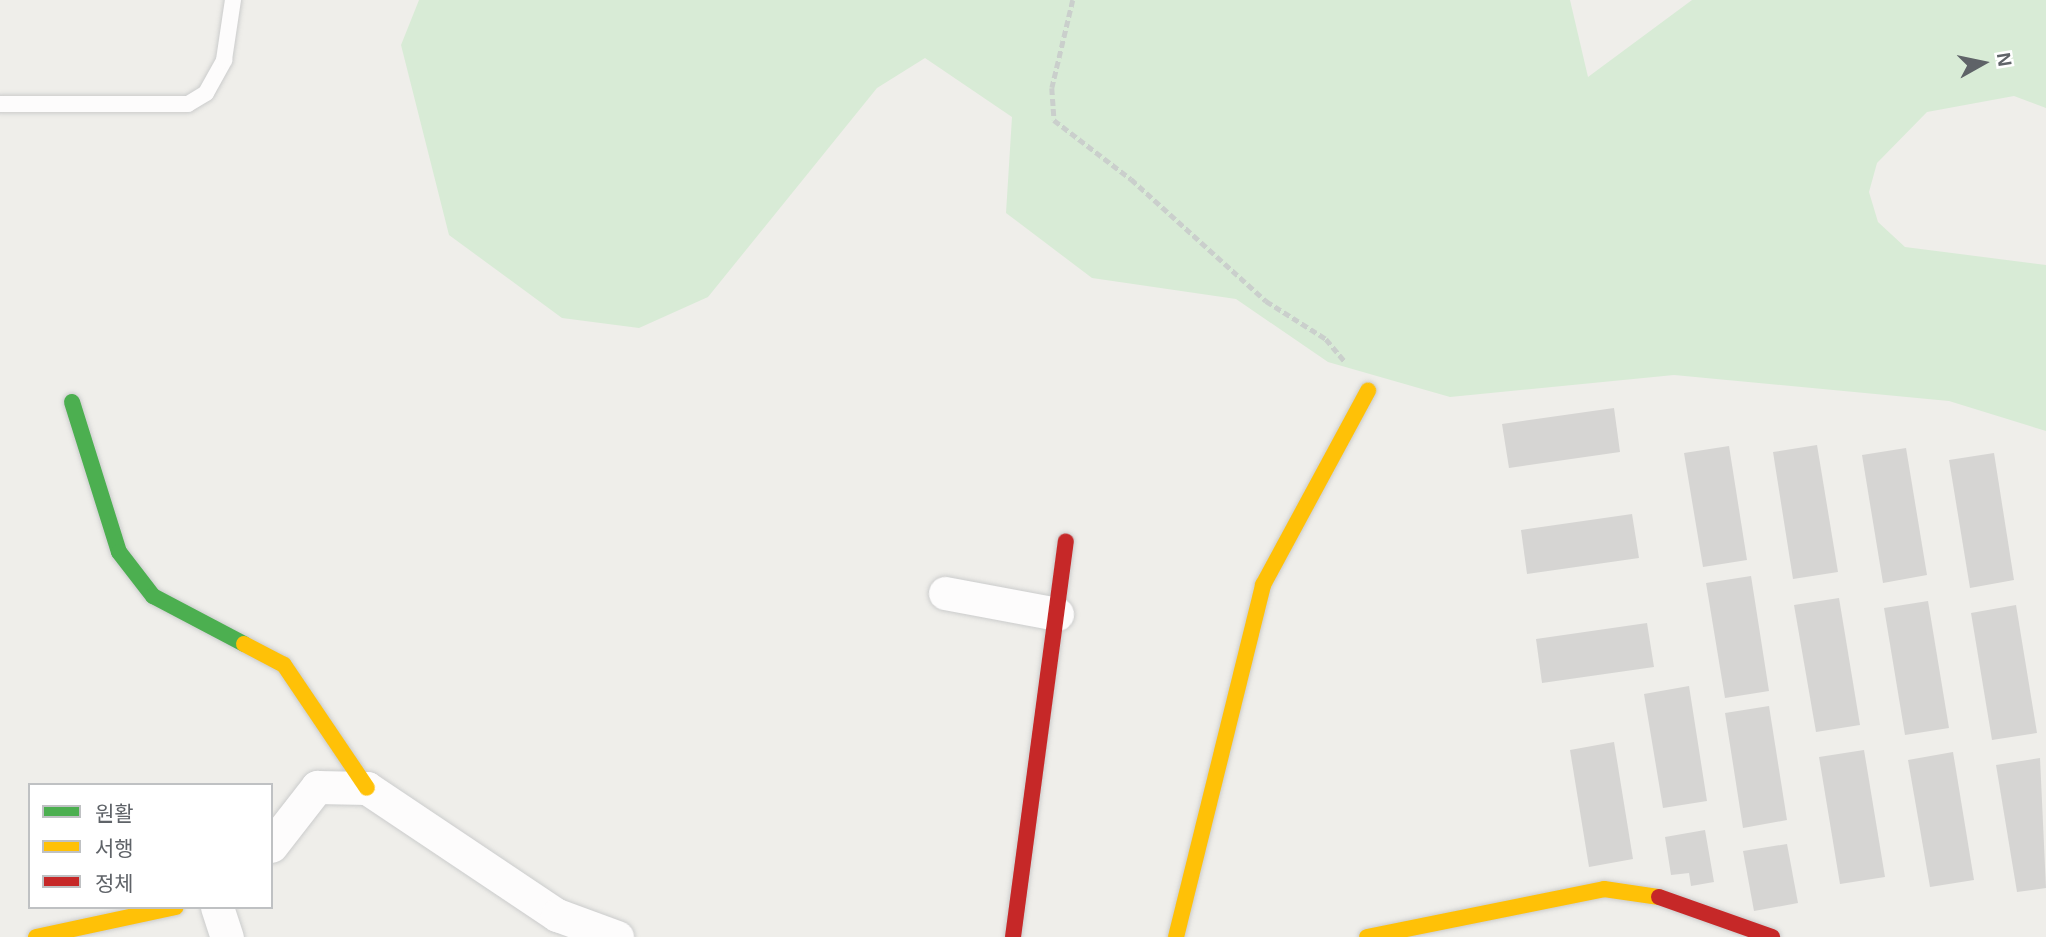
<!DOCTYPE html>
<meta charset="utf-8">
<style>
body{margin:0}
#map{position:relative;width:2046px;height:937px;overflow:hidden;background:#efeeea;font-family:Arial,"Noto Sans KR",sans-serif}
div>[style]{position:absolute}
.green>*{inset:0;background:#d8ebd6}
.building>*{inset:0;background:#d6d5d3}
.path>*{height:4.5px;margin-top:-2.25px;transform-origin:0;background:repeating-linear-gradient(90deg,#cacfcc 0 7px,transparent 0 10.5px)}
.roads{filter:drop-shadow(0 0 2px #cbcccc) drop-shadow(0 0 2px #cbcccc)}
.lane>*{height:16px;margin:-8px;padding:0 8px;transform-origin:8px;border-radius:8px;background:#fdfcfc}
.street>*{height:33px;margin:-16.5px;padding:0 16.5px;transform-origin:16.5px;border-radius:16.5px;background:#fdfcfc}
.fast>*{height:16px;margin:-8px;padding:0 8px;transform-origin:8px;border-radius:8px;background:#4caf50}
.slow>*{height:16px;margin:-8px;padding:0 8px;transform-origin:8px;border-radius:8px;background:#ffc107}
.jam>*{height:16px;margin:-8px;padding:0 8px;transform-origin:8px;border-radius:8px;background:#c62828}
span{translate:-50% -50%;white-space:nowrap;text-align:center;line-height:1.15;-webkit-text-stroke:6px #fff;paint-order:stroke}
.legend{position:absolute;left:28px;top:783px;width:245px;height:126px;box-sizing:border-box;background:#fff;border:2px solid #bfc1c3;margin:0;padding:9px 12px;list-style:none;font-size:21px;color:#5f6368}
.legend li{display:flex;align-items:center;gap:14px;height:35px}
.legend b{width:35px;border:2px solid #bfc1c3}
.north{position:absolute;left:1948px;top:28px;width:70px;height:70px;-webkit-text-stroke:5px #fff;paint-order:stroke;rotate:81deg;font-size:19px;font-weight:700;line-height:28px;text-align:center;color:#5f6368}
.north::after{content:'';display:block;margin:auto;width:24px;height:32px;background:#5f6368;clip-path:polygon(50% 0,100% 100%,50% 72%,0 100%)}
</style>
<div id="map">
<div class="green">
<div style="clip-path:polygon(419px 0,1570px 0,1588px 77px,1692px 0,2046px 0,2046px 108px,2014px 96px,1927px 112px,1877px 163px,1869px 192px,1878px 222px,1905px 247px,2046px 265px,2046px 431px,1949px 401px,1674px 375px,1450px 397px,1328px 362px,1236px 299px,1092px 278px,1006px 213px,1012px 117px,925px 58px,877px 88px,708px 297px,639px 328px,562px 318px,449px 235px,401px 45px)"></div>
</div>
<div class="building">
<div style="clip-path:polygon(1614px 408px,1620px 452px,1509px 468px,1502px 424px)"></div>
<div style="clip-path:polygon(1817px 445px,1838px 572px,1793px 579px,1773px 452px)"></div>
<div style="clip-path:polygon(1729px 446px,1747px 560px,1703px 567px,1684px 453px)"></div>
<div style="clip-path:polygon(1906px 448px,1927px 575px,1883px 583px,1862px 455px)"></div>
<div style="clip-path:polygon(1994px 453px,2014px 580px,1970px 588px,1949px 460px)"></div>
<div style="clip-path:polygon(1632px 514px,1639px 558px,1527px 574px,1521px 530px)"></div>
<div style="clip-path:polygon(1751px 576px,1769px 691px,1725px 698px,1706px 583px)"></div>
<div style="clip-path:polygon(1839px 598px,1860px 725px,1816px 732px,1794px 605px)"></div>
<div style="clip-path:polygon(1928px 601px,1949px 728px,1905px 735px,1884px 608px)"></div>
<div style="clip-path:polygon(2016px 605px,2037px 733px,1992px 740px,1971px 613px)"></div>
<div style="clip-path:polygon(1647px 623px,1654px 667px,1542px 683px,1536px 639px)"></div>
<div style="clip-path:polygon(1689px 686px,1707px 801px,1663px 808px,1644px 694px)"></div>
<div style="clip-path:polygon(1769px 706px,1787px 820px,1743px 828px,1725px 713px)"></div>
<div style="clip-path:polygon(1614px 742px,1633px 859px,1589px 867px,1570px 750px)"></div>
<div style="clip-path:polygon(1864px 750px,1885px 877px,1840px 884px,1819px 757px)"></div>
<div style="clip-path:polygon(1953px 752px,1974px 880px,1930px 887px,1908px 760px)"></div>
<div style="clip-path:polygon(2040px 758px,2046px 888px,2017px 892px,1996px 765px)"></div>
<div style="clip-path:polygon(1705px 830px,1714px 882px,1691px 886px,1689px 873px,1671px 875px,1665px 837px)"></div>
<div style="clip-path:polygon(1787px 844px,1798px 903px,1754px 911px,1743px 851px)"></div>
</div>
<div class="path">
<div style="left:1073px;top:0;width:90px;rotate:103.4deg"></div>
<div style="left:1052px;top:88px;width:32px;rotate:86deg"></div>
<div style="left:1054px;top:120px;width:97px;rotate:37.5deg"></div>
<div style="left:1131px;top:179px;width:182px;rotate:42.1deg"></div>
<div style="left:1266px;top:301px;width:71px;rotate:32.3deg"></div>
<div style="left:1326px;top:339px;width:31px;rotate:50deg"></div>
</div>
<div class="roads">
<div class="lane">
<div style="left:0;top:104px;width:188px"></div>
<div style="left:188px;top:104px;width:21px;rotate:-31deg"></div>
<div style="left:206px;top:93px;width:38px;rotate:-61deg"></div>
<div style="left:224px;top:60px;width:61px;rotate:-81.5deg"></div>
</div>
<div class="street">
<div style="left:945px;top:593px;width:114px;rotate:10.6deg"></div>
<div style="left:271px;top:846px;width:75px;rotate:-52.1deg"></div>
<div style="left:317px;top:787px;width:50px;rotate:1.1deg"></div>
<div style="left:367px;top:788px;width:229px;rotate:33.8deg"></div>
<div style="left:557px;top:915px;width:64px;rotate:20.1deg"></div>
<div style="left:217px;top:907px;width:32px;rotate:72deg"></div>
</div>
<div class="fast">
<div style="left:72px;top:402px;width:157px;rotate:72.6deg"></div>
<div style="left:119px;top:552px;width:56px;rotate:52.3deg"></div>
<div style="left:153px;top:596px;width:103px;rotate:27.8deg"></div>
</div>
<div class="slow">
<div style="left:244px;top:644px;width:45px;rotate:27.7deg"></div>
<div style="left:284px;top:665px;width:148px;rotate:56deg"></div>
<div style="left:36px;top:937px;width:143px;rotate:-12.1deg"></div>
<div style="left:1176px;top:937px;width:363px;rotate:-76.1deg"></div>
<div style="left:1263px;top:585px;width:221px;rotate:-61.6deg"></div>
<div style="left:1367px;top:937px;width:242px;rotate:-11.4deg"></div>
<div style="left:1604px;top:889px;width:56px;rotate:8.3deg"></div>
</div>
<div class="jam">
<div style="left:1659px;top:897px;width:120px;rotate:19.5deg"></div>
<div style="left:1013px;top:937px;width:399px;rotate:-82.4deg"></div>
</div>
</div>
<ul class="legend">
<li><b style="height:9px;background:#4caf50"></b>원활</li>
<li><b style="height:9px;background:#ffc107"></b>서행</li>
<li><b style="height:9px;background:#c62828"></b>정체</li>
</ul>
<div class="north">N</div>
</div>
